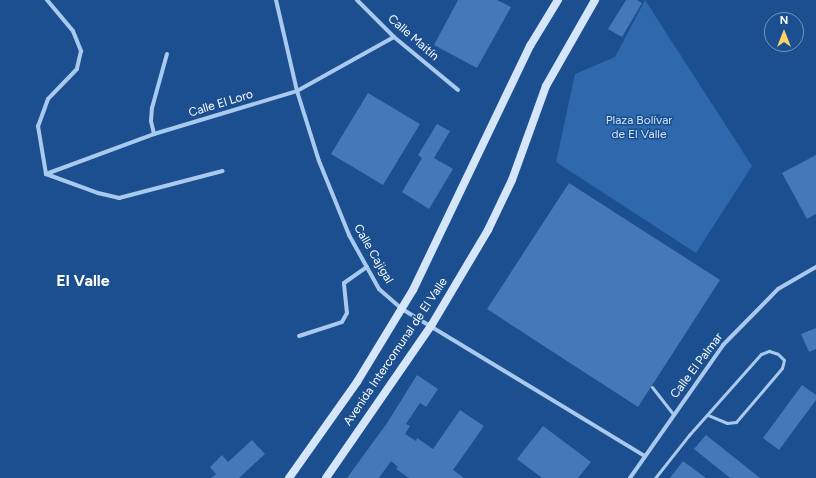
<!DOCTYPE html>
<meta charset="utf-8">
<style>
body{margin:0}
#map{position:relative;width:816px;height:478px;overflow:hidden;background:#1b4f8f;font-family:Figtree,sans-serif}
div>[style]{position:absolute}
.green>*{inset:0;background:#2e69ad}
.building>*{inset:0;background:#4478b7}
.service>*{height:3px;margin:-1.5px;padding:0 1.5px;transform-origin:1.5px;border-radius:1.5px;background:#a9c9ee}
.minor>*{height:4px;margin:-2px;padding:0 2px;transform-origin:2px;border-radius:2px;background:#a9c9ee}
.secondary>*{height:8px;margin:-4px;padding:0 4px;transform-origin:4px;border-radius:4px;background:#d6e6fa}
span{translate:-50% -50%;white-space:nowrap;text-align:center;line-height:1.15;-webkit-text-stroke:3px #1b4f8f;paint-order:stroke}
.street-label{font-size:12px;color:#fff}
.park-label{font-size:12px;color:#cfe3fa}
.district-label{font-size:16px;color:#fff;font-weight:700}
.north{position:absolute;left:764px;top:12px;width:40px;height:40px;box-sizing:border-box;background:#1b4f8f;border:1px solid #7695bc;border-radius:50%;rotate:0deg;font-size:11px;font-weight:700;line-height:16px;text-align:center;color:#fff}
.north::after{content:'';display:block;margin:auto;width:14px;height:18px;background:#ffd166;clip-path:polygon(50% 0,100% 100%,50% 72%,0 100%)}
</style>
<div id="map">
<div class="green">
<div style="clip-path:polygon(645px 0,752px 166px,696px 253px,556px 162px,575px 74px,615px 57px)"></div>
</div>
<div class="building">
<div style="clip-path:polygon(458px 0,497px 0,511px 7px,477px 68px,434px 45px)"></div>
<div style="clip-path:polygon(626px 0,637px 0,642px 3px,622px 37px,608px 29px)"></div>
<div style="clip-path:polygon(368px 93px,420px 124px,383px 185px,331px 154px)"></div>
<div style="clip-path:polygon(437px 124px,450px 131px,434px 158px,453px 169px,429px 209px,402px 192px,422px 158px,418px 155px)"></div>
<div style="clip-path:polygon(816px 155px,816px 214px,807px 219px,782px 173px)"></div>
<div style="clip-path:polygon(569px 183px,720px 280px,638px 407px,487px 309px)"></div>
<div style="clip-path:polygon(816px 328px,816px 349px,809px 352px,801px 334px)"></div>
<div style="clip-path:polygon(417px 375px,438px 389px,426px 407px,420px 403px,406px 424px,410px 426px,405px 434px,416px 441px,417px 438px,433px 449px,460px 410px,484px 426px,453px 470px,464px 478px,409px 478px,396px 469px,398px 467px,391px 461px,379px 478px,347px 478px,387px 423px)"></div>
<div style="clip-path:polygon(802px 385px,816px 395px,816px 400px,779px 450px,763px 438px)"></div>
<div style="clip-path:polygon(543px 426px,591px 462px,578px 478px,542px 478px,517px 459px)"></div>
<div style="clip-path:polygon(706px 435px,760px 478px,730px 478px,694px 449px)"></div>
<div style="clip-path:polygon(252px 440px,265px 454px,239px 478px,211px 478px,216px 474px,210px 467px,222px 455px,228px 462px)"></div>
<div style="clip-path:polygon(683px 461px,706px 478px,670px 478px)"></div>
</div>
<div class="service">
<div style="left:652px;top:387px;width:34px;rotate:52deg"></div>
<div style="left:655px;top:478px;width:55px;rotate:-51.7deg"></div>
<div style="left:689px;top:435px;width:108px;rotate:-48.4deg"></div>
<div style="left:761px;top:354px;width:9px;rotate:-21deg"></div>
<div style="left:769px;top:351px;width:9px;rotate:18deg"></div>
<div style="left:778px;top:354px;width:8px;rotate:45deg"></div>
<div style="left:784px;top:360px;width:8px;rotate:104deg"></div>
<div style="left:782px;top:368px;width:71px;rotate:130.4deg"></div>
<div style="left:736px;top:422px;width:9px;rotate:174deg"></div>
<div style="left:727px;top:423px;width:21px;rotate:-157deg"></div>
</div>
<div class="minor">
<div style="left:47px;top:0;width:40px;rotate:50deg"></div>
<div style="left:73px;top:31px;width:22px;rotate:68deg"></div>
<div style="left:81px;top:51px;width:18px;rotate:103deg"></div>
<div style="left:77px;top:69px;width:42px;rotate:134deg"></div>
<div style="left:48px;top:99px;width:29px;rotate:110deg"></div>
<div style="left:38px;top:126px;width:49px;rotate:80.5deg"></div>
<div style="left:46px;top:174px;width:55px;rotate:20.1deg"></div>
<div style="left:98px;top:193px;width:22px;rotate:13deg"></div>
<div style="left:119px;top:198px;width:107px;rotate:-14.6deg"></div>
<div style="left:276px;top:0;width:93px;rotate:77deg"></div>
<div style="left:297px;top:91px;width:73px;rotate:72.6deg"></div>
<div style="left:319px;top:161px;width:80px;rotate:67.9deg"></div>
<div style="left:349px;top:235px;width:62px;rotate:60.9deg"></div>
<div style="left:379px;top:289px;width:30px;rotate:41deg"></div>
<div style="left:402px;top:309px;width:284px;rotate:31.2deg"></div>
<div style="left:357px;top:0;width:52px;rotate:45deg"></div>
<div style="left:394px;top:37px;width:83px;rotate:39.6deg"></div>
<div style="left:154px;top:134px;width:13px;rotate:-103deg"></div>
<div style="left:151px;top:121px;width:13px;rotate:-86deg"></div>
<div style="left:152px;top:108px;width:56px;rotate:-74.5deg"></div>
<div style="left:46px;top:174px;width:115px;rotate:-20.3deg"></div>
<div style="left:154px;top:134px;width:149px;rotate:-16.7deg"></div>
<div style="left:297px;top:91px;width:111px;rotate:-29.1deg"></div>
<div style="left:299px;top:336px;width:45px;rotate:-18deg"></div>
<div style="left:342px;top:322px;width:10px;rotate:-61deg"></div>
<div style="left:347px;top:313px;width:30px;rotate:-96deg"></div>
<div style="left:344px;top:283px;width:28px;rotate:-35deg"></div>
<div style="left:630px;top:478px;width:162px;rotate:-55deg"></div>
<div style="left:723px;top:345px;width:78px;rotate:-45.5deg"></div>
<div style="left:778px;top:289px;width:44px;rotate:-30.1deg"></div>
</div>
<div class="secondary">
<div style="left:289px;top:478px;width:118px;rotate:-54.7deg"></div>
<div style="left:357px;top:382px;width:108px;rotate:-58.7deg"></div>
<div style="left:413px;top:290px;width:271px;rotate:-64.4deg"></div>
<div style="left:530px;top:46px;width:54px;rotate:-58.7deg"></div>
<div style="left:326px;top:478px;width:185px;rotate:-55.4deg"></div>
<div style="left:431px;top:326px;width:112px;rotate:-59.3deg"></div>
<div style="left:488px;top:230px;width:55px;rotate:-64.4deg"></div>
<div style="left:512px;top:180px;width:100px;rotate:-70.1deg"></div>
<div style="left:546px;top:86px;width:99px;rotate:-60.3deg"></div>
</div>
<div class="street-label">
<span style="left:413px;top:38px;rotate:41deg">Calle Maitín</span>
<span style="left:221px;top:104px;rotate:-17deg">Calle El Loro</span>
<span style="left:373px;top:254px;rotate:60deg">Calle Cajigal</span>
<span style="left:396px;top:352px;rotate:-56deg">Avenida Intercomunal de El Valle</span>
<span style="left:697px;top:366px;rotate:-53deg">Calle El Palmar</span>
</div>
<div class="park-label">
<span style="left:639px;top:128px">Plaza Bolívar<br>de El Valle</span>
</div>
<div class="district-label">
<span style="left:83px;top:281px">El Valle</span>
</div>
<div class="north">N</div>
</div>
